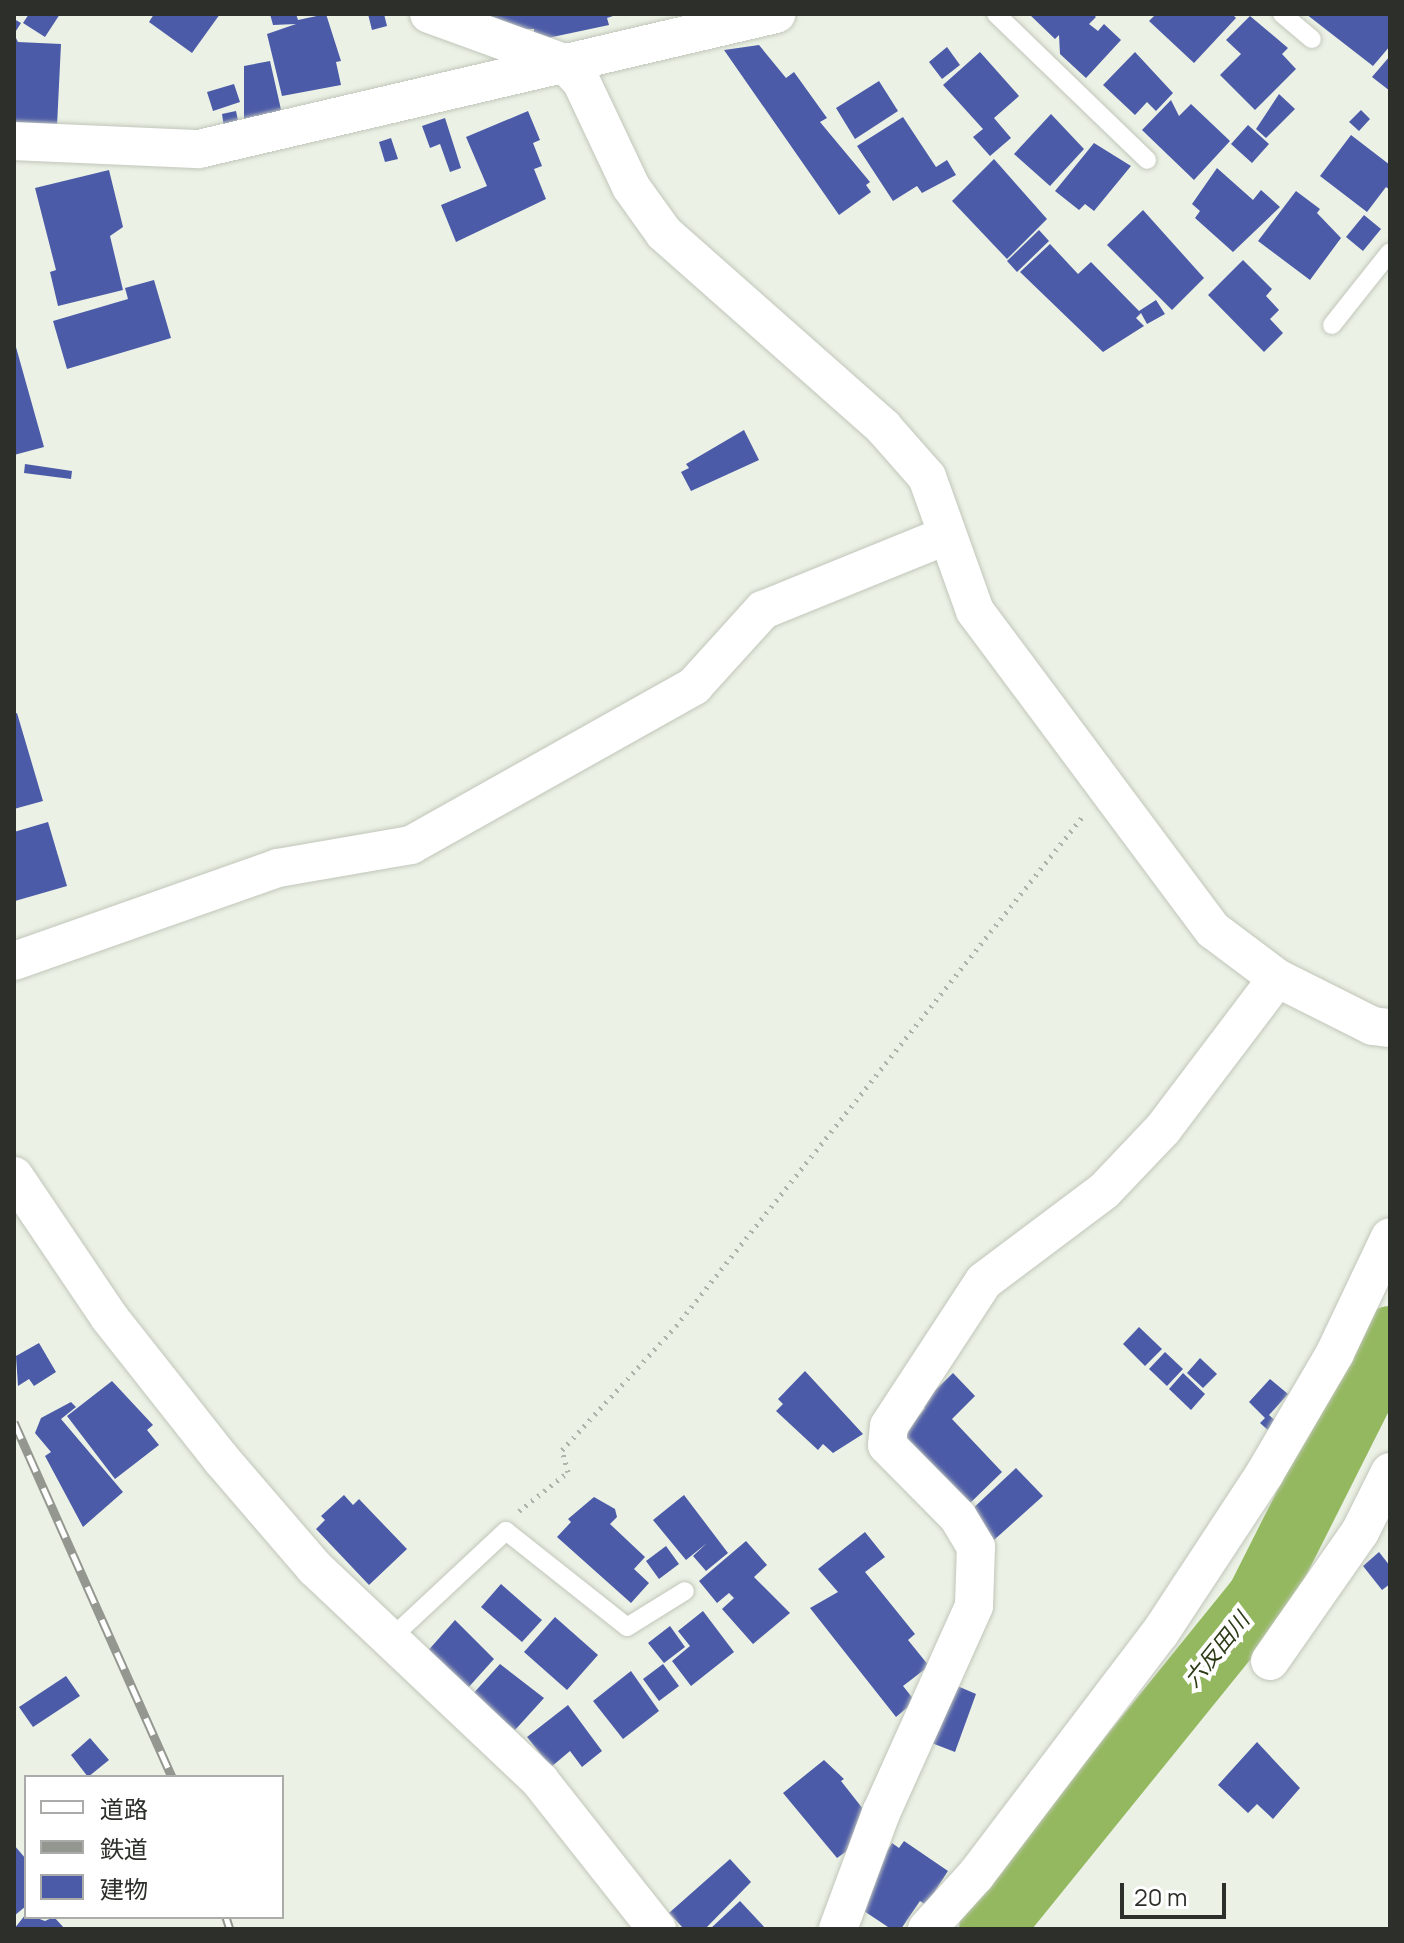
<!DOCTYPE html>
<meta charset="utf-8">
<style>
body{margin:0}
#map{position:relative;width:1404px;height:1943px;overflow:hidden;background:#ebf1e5;font-family:Manrope,"Noto Sans JP",sans-serif}
div>[style]{position:absolute}
.river>*{height:64px;margin:-32px;padding:0 32px;transform-origin:32px;border-radius:32px;background:#94b85f}
.building>*{inset:0;background:#4c5ba8}
.path>*{height:5px;margin-top:-2.5px;transform-origin:0;background:repeating-linear-gradient(90deg,#afb4aa 0 2px,transparent 0 8px)}
.roads{filter:drop-shadow(0 0 2px #c1c6ba) drop-shadow(0 0 2px #c1c6ba)}
.lane>*{height:18px;margin:-9px;padding:0 9px;transform-origin:9px;border-radius:9px;background:#fff}
.street>*{height:38px;margin:-19px;padding:0 19px;transform-origin:19px;border-radius:19px;background:#fff}
.rail>*{height:9px;margin-top:-4.5px;transform-origin:0;background:repeating-linear-gradient(90deg,#fff 0 18px,#93978f 0 36px);box-sizing:border-box;border-block:2px solid #93978f}
span{translate:-50% -50%;white-space:nowrap;text-align:center;line-height:1.15;-webkit-text-stroke:8px #fff;paint-order:stroke}
.water-label{font-size:22px;color:#2c3b15;font-style:italic}
.frame{position:absolute;inset:0;border:16px solid #2d2f2a;pointer-events:none}
.legend{position:absolute;left:24px;top:1775px;width:260px;height:144px;box-sizing:border-box;background:#fff;border:2px solid #abacaa;margin:0;padding:10px 14px;list-style:none;font-size:24px;color:#2d2f2a}
.legend li{display:flex;align-items:center;gap:16px;height:40px}
.legend b{width:40px;border:2px solid #abacaa}
.scale{position:absolute;left:1120px;top:1883px;width:106px;height:36px;box-sizing:border-box;border:4px solid #2d2f2a;border-top:0;padding-left:10px;font-size:24px;line-height:28px;white-space:nowrap;color:#2d2f2a;-webkit-text-stroke:6px #fff;paint-order:stroke}
</style>
<div id="map">
<div class="river">
<div style="left:991px;top:1929px;width:426px;rotate:-51deg"></div>
<div style="left:1259px;top:1598px;width:291px;rotate:-63.3deg"></div>
</div>
<div class="building">
<div style="clip-path:polygon(29px 14px,60px 14px,45px 37px,23px 23px)"></div>
<div style="clip-path:polygon(154px 14px,220px 14px,192px 53px,149px 22px)"></div>
<div style="clip-path:polygon(270px 14px,296px 14px,298px 20px,326px 14px,341px 61px,336px 62px,341px 85px,282px 96px,267px 34px,296px 24px,273px 25px)"></div>
<div style="clip-path:polygon(368px 14px,384px 14px,387px 26px,372px 30px)"></div>
<div style="clip-path:polygon(485px 14px,616px 14px,616px 15px,607px 18px,609px 25px,543px 39px,534px 38px,534px 29px,514px 29px)"></div>
<div style="clip-path:polygon(1029px 14px,1093px 14px,1096px 17px,1089px 24px,1098px 31px,1104px 24px,1121px 40px,1086px 78px,1060px 54px,1059px 35px,1055px 39px)"></div>
<div style="clip-path:polygon(1156px 14px,1232px 14px,1236px 18px,1194px 63px,1149px 21px)"></div>
<div style="clip-path:polygon(1306px 14px,1390px 14px,1390px 46px,1373px 66px)"></div>
<div style="clip-path:polygon(1250px 16px,1288px 48px,1282px 54px,1296px 69px,1255px 110px,1220px 75px,1241px 54px,1226px 40px)"></div>
<div style="clip-path:polygon(14px 19px,21px 23px,14px 34px,18px 42px,61px 44px,57px 126px,14px 124px)"></div>
<div style="clip-path:polygon(759px 45px,786px 78px,794px 72px,827px 118px,820px 122px,870px 182px,866px 185px,871px 192px,839px 215px,724px 50px)"></div>
<div style="clip-path:polygon(947px 47px,960px 65px,942px 79px,929px 62px)"></div>
<div style="clip-path:polygon(980px 52px,1019px 96px,994px 118px,1011px 138px,990px 156px,973px 137px,983px 129px,943px 85px)"></div>
<div style="clip-path:polygon(1135px 52px,1173px 93px,1156px 111px,1147px 102px,1135px 115px,1103px 85px)"></div>
<div style="clip-path:polygon(1390px 56px,1390px 91px,1372px 77px)"></div>
<div style="clip-path:polygon(270px 61px,282px 114px,244px 122px,244px 66px)"></div>
<div style="clip-path:polygon(879px 81px,898px 111px,855px 139px,836px 108px)"></div>
<div style="clip-path:polygon(234px 84px,240px 102px,213px 111px,207px 92px)"></div>
<div style="clip-path:polygon(1279px 94px,1295px 109px,1266px 138px,1256px 129px)"></div>
<div style="clip-path:polygon(1171px 100px,1179px 116px,1191px 104px,1230px 141px,1194px 180px,1142px 130px)"></div>
<div style="clip-path:polygon(1361px 110px,1370px 119px,1359px 131px,1349px 122px)"></div>
<div style="clip-path:polygon(236px 111px,239px 125px,224px 127px,222px 114px)"></div>
<div style="clip-path:polygon(528px 111px,540px 140px,533px 143px,542px 166px,534px 169px,546px 199px,456px 242px,441px 205px,487px 186px,466px 137px)"></div>
<div style="clip-path:polygon(1051px 114px,1084px 149px,1050px 186px,1014px 154px)"></div>
<div style="clip-path:polygon(903px 117px,936px 167px,947px 160px,956px 175px,922px 193px,917px 186px,893px 201px,857px 146px)"></div>
<div style="clip-path:polygon(445px 118px,461px 168px,450px 172px,440px 144px,430px 148px,422px 126px)"></div>
<div style="clip-path:polygon(1248px 125px,1269px 144px,1252px 163px,1231px 144px)"></div>
<div style="clip-path:polygon(1351px 135px,1390px 165px,1390px 190px,1386px 187px,1367px 212px,1320px 176px)"></div>
<div style="clip-path:polygon(391px 138px,398px 159px,385px 162px,379px 142px)"></div>
<div style="clip-path:polygon(1094px 143px,1131px 166px,1094px 211px,1085px 204px,1079px 210px,1055px 191px)"></div>
<div style="clip-path:polygon(994px 159px,1047px 219px,1007px 259px,952px 201px)"></div>
<div style="clip-path:polygon(1217px 168px,1253px 200px,1261px 190px,1280px 207px,1233px 252px,1195px 218px,1200px 211px,1192px 204px)"></div>
<div style="clip-path:polygon(109px 170px,123px 227px,110px 236px,123px 290px,58px 306px,50px 272px,56px 270px,35px 188px)"></div>
<div style="clip-path:polygon(1296px 191px,1320px 209px,1317px 213px,1341px 238px,1310px 280px,1258px 241px)"></div>
<div style="clip-path:polygon(1143px 210px,1204px 278px,1172px 310px,1107px 245px)"></div>
<div style="clip-path:polygon(1364px 215px,1381px 229px,1363px 251px,1346px 237px)"></div>
<div style="clip-path:polygon(1039px 230px,1049px 241px,1017px 272px,1007px 261px)"></div>
<div style="clip-path:polygon(1050px 244px,1078px 274px,1091px 262px,1139px 311px,1156px 300px,1165px 314px,1147px 324px,1141px 313px,1136px 318px,1144px 326px,1103px 352px,1020px 272px)"></div>
<div style="clip-path:polygon(1243px 260px,1272px 289px,1266px 296px,1279px 310px,1270px 319px,1283px 333px,1264px 352px,1208px 295px)"></div>
<div style="clip-path:polygon(154px 280px,171px 338px,67px 369px,53px 321px,128px 299px,125px 288px)"></div>
<div style="clip-path:polygon(14px 340px,44px 447px,14px 455px)"></div>
<div style="clip-path:polygon(744px 430px,759px 460px,691px 491px,681px 472px,689px 468px,686px 464px)"></div>
<div style="clip-path:polygon(25px 464px,72px 471px,71px 479px,24px 473px)"></div>
<div style="clip-path:polygon(17px 713px,43px 801px,14px 809px,14px 714px)"></div>
<div style="clip-path:polygon(48px 822px,67px 886px,15px 901px,14px 832px)"></div>
<div style="clip-path:polygon(1139px 1327px,1162px 1349px,1145px 1366px,1123px 1344px)"></div>
<div style="clip-path:polygon(39px 1343px,56px 1372px,34px 1386px,29px 1379px,18px 1386px,16px 1356px)"></div>
<div style="clip-path:polygon(1165px 1352px,1183px 1369px,1167px 1386px,1149px 1369px)"></div>
<div style="clip-path:polygon(1200px 1358px,1217px 1374px,1203px 1388px,1187px 1373px)"></div>
<div style="clip-path:polygon(805px 1371px,863px 1434px,833px 1453px,823px 1444px,818px 1450px,776px 1411px,783px 1404px,778px 1399px)"></div>
<div style="clip-path:polygon(953px 1373px,975px 1396px,952px 1419px,1002px 1472px,966px 1507px,901px 1439px,925px 1408px,921px 1404px)"></div>
<div style="clip-path:polygon(1183px 1373px,1205px 1394px,1191px 1410px,1169px 1389px)"></div>
<div style="clip-path:polygon(1270px 1379px,1288px 1394px,1269px 1415px,1277px 1422px,1270px 1432px,1260px 1423px,1265px 1418px,1249px 1402px)"></div>
<div style="clip-path:polygon(112px 1381px,153px 1425px,147px 1430px,159px 1445px,115px 1479px,67px 1416px)"></div>
<div style="clip-path:polygon(71px 1402px,76px 1407px,61px 1419px,123px 1492px,83px 1527px,45px 1456px,51px 1452px,35px 1433px,41px 1418px)"></div>
<div style="clip-path:polygon(1016px 1468px,1043px 1496px,994px 1540px,968px 1513px)"></div>
<div style="clip-path:polygon(344px 1495px,353px 1505px,359px 1499px,407px 1549px,369px 1585px,316px 1529px,325px 1520px,321px 1516px)"></div>
<div style="clip-path:polygon(684px 1495px,728px 1553px,706px 1571px,693px 1556px,707px 1543px,686px 1560px,653px 1520px)"></div>
<div style="clip-path:polygon(594px 1497px,615px 1509px,617px 1517px,610px 1524px,645px 1557px,634px 1569px,649px 1583px,631px 1603px,557px 1537px,571px 1522px,568px 1519px)"></div>
<div style="clip-path:polygon(865px 1532px,885px 1557px,865px 1572px,915px 1634px,908px 1640px,929px 1666px,903px 1686px,915px 1701px,896px 1717px,810px 1608px,838px 1592px,818px 1569px)"></div>
<div style="clip-path:polygon(746px 1541px,767px 1565px,754px 1577px,790px 1613px,753px 1644px,722px 1609px,734px 1598px,729px 1593px,717px 1603px,699px 1581px)"></div>
<div style="clip-path:polygon(666px 1546px,679px 1564px,659px 1579px,646px 1561px)"></div>
<div style="clip-path:polygon(1379px 1552px,1390px 1566px,1390px 1584px,1382px 1590px,1363px 1566px)"></div>
<div style="clip-path:polygon(501px 1584px,542px 1620px,522px 1642px,481px 1607px)"></div>
<div style="clip-path:polygon(703px 1611px,734px 1652px,691px 1686px,672px 1661px,690px 1646px,678px 1631px)"></div>
<div style="clip-path:polygon(555px 1617px,598px 1655px,567px 1690px,524px 1652px)"></div>
<div style="clip-path:polygon(455px 1620px,494px 1659px,467px 1689px,426px 1653px)"></div>
<div style="clip-path:polygon(670px 1626px,685px 1647px,664px 1663px,648px 1643px)"></div>
<div style="clip-path:polygon(500px 1664px,544px 1698px,515px 1730px,471px 1696px)"></div>
<div style="clip-path:polygon(663px 1664px,679px 1686px,659px 1701px,643px 1679px)"></div>
<div style="clip-path:polygon(631px 1671px,659px 1711px,623px 1739px,593px 1701px)"></div>
<div style="clip-path:polygon(66px 1676px,80px 1696px,33px 1727px,19px 1707px)"></div>
<div style="clip-path:polygon(948px 1682px,976px 1694px,955px 1752px,924px 1740px)"></div>
<div style="clip-path:polygon(568px 1705px,602px 1751px,582px 1767px,570px 1751px,551px 1767px,527px 1737px)"></div>
<div style="clip-path:polygon(90px 1738px,109px 1760px,88px 1777px,71px 1755px)"></div>
<div style="clip-path:polygon(1257px 1742px,1300px 1788px,1273px 1819px,1257px 1804px,1248px 1813px,1218px 1785px)"></div>
<div style="clip-path:polygon(824px 1760px,844px 1779px,841px 1781px,867px 1814px,857px 1822px,863px 1830px,857px 1844px,837px 1858px,783px 1793px)"></div>
<div style="clip-path:polygon(904px 1841px,948px 1871px,926px 1905px,920px 1901px,901px 1929px,891px 1929px,855px 1905px,892px 1843px,899px 1848px)"></div>
<div style="clip-path:polygon(14px 1845px,26px 1859px,26px 1906px,14px 1916px)"></div>
<div style="clip-path:polygon(730px 1859px,751px 1882px,705px 1929px,684px 1929px,669px 1913px)"></div>
<div style="clip-path:polygon(740px 1901px,766px 1929px,710px 1929px)"></div>
<div style="clip-path:polygon(26px 1914px,45px 1921px,54px 1917px,65px 1929px,14px 1929px)"></div>
</div>
<div class="path">
<div style="left:519px;top:1511px;width:63px;rotate:-38.5deg"></div>
<div style="left:568px;top:1472px;width:23px;rotate:-105deg"></div>
<div style="left:562px;top:1450px;width:168px;rotate:-47.4deg"></div>
<div style="left:676px;top:1326px;width:652px;rotate:-51.41deg"></div>
</div>
<div class="roads">
<div class="lane">
<div style="left:996px;top:14px;width:210px;rotate:44deg"></div>
<div style="left:1282px;top:14px;width:39px;rotate:40deg"></div>
<div style="left:1332px;top:325px;width:93px;rotate:-51.5deg"></div>
<div style="left:389px;top:1640px;width:160px;rotate:-43deg"></div>
<div style="left:506px;top:1531px;width:154px;rotate:38.4deg"></div>
<div style="left:627px;top:1627px;width:68px;rotate:-31.8deg"></div>
</div>
<div class="street">
<div style="left:429px;top:14px;width:144px;rotate:19.9deg"></div>
<div style="left:564px;top:63px;width:25px;rotate:47deg"></div>
<div style="left:581px;top:81px;width:117px;rotate:64.7deg"></div>
<div style="left:631px;top:187px;width:57px;rotate:54.3deg"></div>
<div style="left:664px;top:233px;width:293px;rotate:41.5deg"></div>
<div style="left:883px;top:427px;width:67px;rotate:48.7deg"></div>
<div style="left:927px;top:477px;width:142px;rotate:70.3deg"></div>
<div style="left:975px;top:611px;width:398px;rotate:53.3deg"></div>
<div style="left:1213px;top:930px;width:80px;rotate:36.9deg"></div>
<div style="left:1277px;top:978px;width:107px;rotate:26.6deg"></div>
<div style="left:1373px;top:1026px;width:17px;rotate:7deg"></div>
<div style="left:14px;top:141px;width:185px;rotate:2.5deg"></div>
<div style="left:199px;top:149px;width:593px;rotate:-13.17deg"></div>
<div style="left:14px;top:961px;width:280px;rotate:-19.4deg"></div>
<div style="left:278px;top:868px;width:135px;rotate:-9.8deg"></div>
<div style="left:411px;top:845px;width:325px;rotate:-29.3deg"></div>
<div style="left:694px;top:686px;width:103px;rotate:-47.8deg"></div>
<div style="left:763px;top:610px;width:196px;rotate:-22.1deg"></div>
<div style="left:14px;top:1176px;width:170px;rotate:56deg"></div>
<div style="left:109px;top:1317px;width:182px;rotate:51.7deg"></div>
<div style="left:222px;top:1460px;width:143px;rotate:49.3deg"></div>
<div style="left:315px;top:1568px;width:310px;rotate:43.4deg"></div>
<div style="left:540px;top:1781px;width:189px;rotate:51.7deg"></div>
<div style="left:1270px;top:1661px;width:157px;rotate:-55.1deg"></div>
<div style="left:1360px;top:1532px;width:67px;rotate:-63.4deg"></div>
<div style="left:838px;top:1929px;width:124px;rotate:-69.7deg"></div>
<div style="left:881px;top:1813px;width:227px;rotate:-65.8deg"></div>
<div style="left:974px;top:1606px;width:59px;rotate:-88.1deg"></div>
<div style="left:976px;top:1547px;width:35px;rotate:-121deg"></div>
<div style="left:958px;top:1517px;width:101px;rotate:-134.6deg"></div>
<div style="left:887px;top:1445px;width:19px;rotate:-84deg"></div>
<div style="left:889px;top:1426px;width:173px;rotate:-56.8deg"></div>
<div style="left:984px;top:1281px;width:150px;rotate:-36.9deg"></div>
<div style="left:1104px;top:1191px;width:86px;rotate:-46.4deg"></div>
<div style="left:1163px;top:1129px;width:189px;rotate:-52.9deg"></div>
<div style="left:927px;top:1929px;width:73px;rotate:-47.8deg"></div>
<div style="left:976px;top:1875px;width:304px;rotate:-52.8deg"></div>
<div style="left:1160px;top:1633px;width:191px;rotate:-56.7deg"></div>
<div style="left:1265px;top:1473px;width:139px;rotate:-59.7deg"></div>
<div style="left:1335px;top:1353px;width:128px;rotate:-64.6deg"></div>
</div>
</div>
<div class="rail">
<div style="left:14px;top:1422px;width:389px;rotate:66deg"></div>
<div style="left:226px;top:1917px;width:13px;rotate:72deg"></div>
</div>
<div class="water-label">
<span style="left:1217px;top:1650px;rotate:-51deg">六反田川</span>
</div>
<div class="frame"></div>
<ul class="legend">
<li><b style="height:10px;background:#fff"></b>道路</li>
<li><b style="height:10px;background:#93978f"></b>鉄道</li>
<li><b style="height:22px;background:#4c5ba8"></b>建物</li>
</ul>
<div class="scale">20 m</div>
</div>
